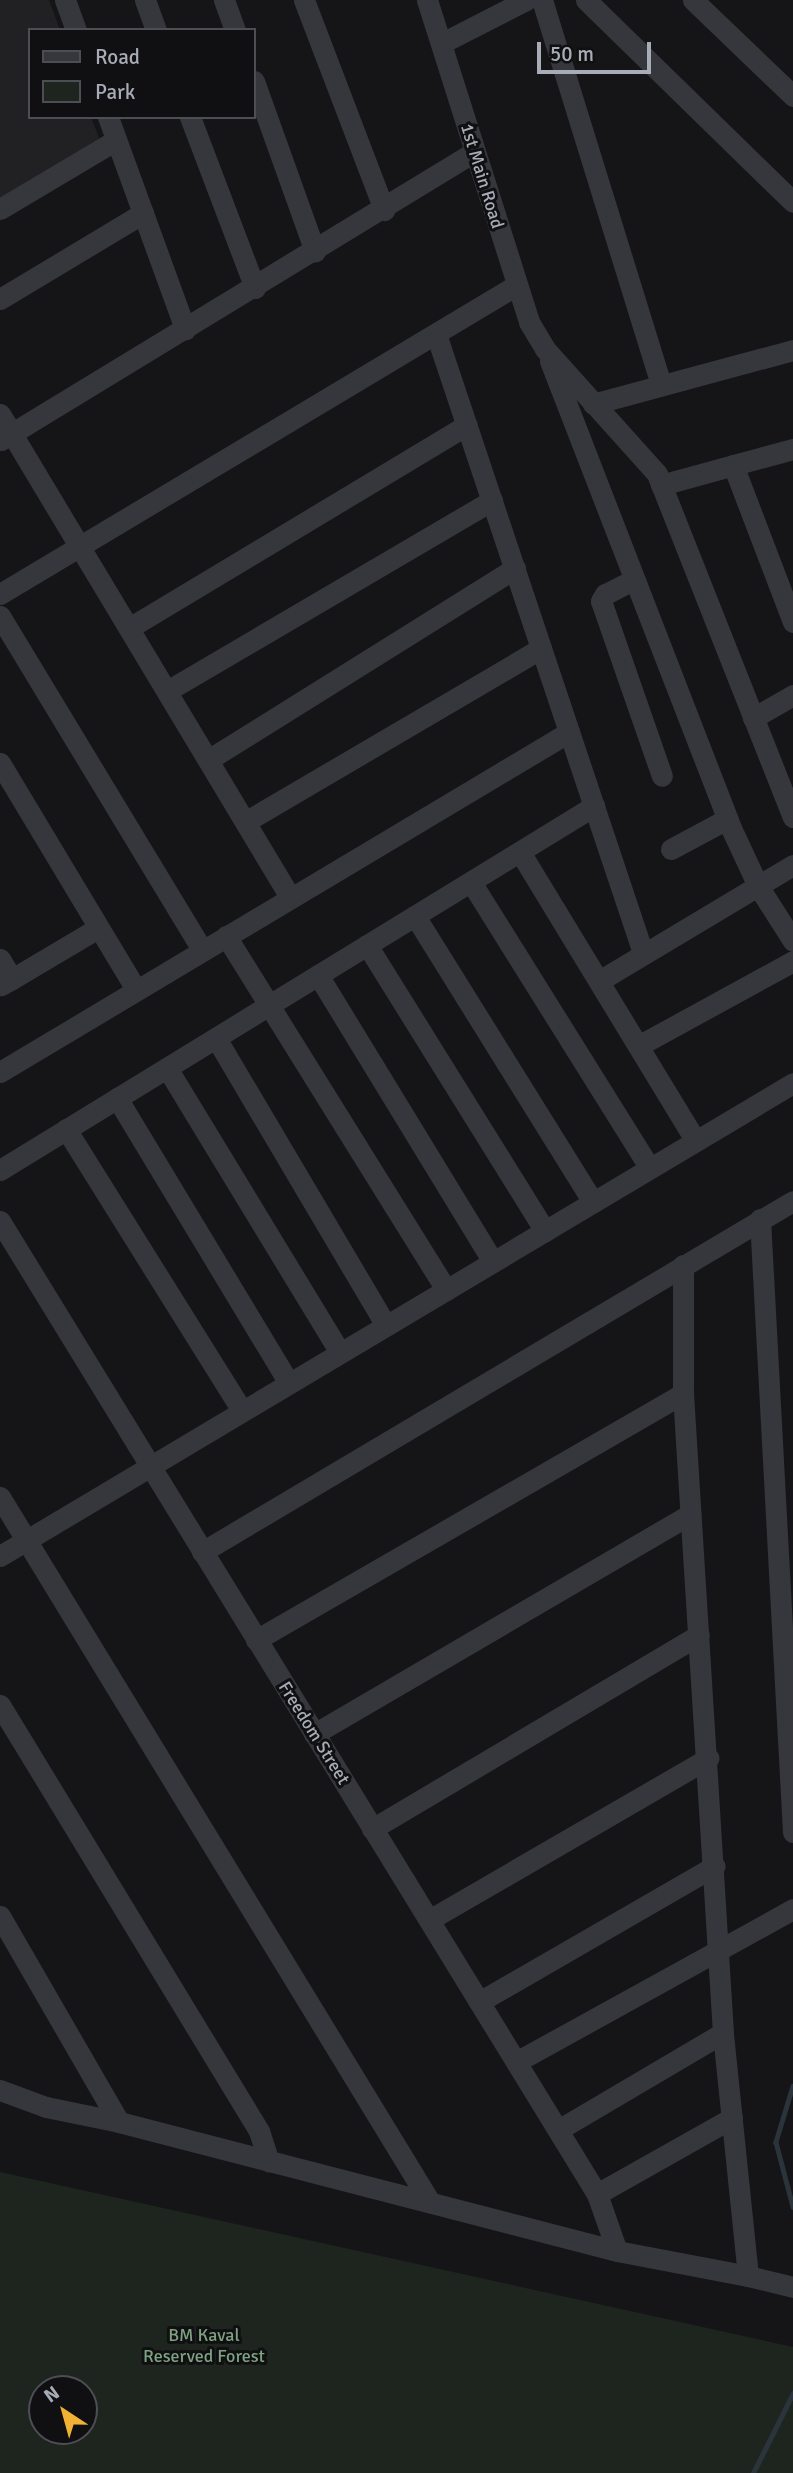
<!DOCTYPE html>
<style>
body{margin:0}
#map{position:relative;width:793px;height:2473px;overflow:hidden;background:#151517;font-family:Signika,sans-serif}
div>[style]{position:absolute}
.built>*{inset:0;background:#212124}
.green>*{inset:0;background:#1d251e}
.stream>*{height:4.5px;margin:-2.25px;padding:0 2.25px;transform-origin:2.25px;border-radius:2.25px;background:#2b343b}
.minor>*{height:21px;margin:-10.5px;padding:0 10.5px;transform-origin:10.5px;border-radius:10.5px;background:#36373c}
span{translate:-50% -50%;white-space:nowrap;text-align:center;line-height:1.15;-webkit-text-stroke:6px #101012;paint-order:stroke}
.street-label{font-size:18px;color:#a7acb7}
.park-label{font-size:18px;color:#7ea281}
.legend{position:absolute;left:28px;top:28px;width:228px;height:91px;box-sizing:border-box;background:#101012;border:2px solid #4c4e54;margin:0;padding:9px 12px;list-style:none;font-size:21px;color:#a7acb7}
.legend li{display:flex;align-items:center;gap:14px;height:35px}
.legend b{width:35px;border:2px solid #4c4e54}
.north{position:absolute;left:28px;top:2375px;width:70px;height:70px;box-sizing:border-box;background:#101012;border:2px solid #4c4e54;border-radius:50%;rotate:324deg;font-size:19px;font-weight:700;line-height:28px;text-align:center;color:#a7acb7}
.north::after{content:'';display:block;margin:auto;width:24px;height:32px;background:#f0b134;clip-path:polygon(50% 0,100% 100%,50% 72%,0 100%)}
.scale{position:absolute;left:537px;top:42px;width:114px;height:32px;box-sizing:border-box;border:4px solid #a7acb7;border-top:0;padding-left:9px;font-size:21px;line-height:24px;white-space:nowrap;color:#a7acb7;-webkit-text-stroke:5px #101012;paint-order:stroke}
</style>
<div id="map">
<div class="built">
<div style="clip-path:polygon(0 0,49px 0,60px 30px,30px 30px,30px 117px,91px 117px,101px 143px,0 201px)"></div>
</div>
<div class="green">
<div style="clip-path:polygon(evenodd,0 2172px,793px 2347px,793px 2473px,0 2473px,0 2172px,42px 2389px,84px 2389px,84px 2431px,42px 2431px,42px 2389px)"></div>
</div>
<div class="stream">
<div style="left:793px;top:2086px;width:59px;rotate:106.9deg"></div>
<div style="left:776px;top:2142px;width:67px;rotate:75.3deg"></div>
<div style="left:753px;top:2473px;width:89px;rotate:-63.4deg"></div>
</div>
<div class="minor">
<div style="left:65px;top:0;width:32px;rotate:70deg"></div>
<div style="left:145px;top:0;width:32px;rotate:70deg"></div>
<div style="left:224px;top:0;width:32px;rotate:70deg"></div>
<div style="left:304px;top:0;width:225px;rotate:69.1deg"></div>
<div style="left:427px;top:0;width:338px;rotate:72.4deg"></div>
<div style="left:529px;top:322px;width:31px;rotate:59deg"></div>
<div style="left:545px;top:349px;width:168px;rotate:48.1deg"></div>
<div style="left:657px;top:474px;width:369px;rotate:68.4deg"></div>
<div style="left:542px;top:0;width:403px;rotate:72.8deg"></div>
<div style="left:586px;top:0;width:289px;rotate:44.3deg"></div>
<div style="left:693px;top:0;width:139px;rotate:43.8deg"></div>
<div style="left:442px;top:43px;width:94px;rotate:-27.1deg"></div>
<div style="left:254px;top:81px;width:181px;rotate:70.3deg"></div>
<div style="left:108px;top:117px;width:226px;rotate:70deg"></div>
<div style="left:190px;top:117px;width:183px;rotate:69.2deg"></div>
<div style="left:0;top:209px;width:135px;rotate:-30.7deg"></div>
<div style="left:0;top:299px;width:167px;rotate:-31deg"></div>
<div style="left:436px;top:334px;width:653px;rotate:71.51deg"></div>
<div style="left:550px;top:361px;width:501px;rotate:68.81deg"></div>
<div style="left:731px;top:828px;width:64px;rotate:65deg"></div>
<div style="left:758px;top:886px;width:65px;rotate:57.5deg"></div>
<div style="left:593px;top:404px;width:207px;rotate:-15.1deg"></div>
<div style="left:0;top:414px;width:563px;rotate:59.02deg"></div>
<div style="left:1px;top:440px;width:554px;rotate:-31.34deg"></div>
<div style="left:733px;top:465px;width:168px;rotate:69.1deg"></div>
<div style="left:661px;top:485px;width:137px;rotate:-15.3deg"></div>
<div style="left:633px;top:580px;width:31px;rotate:153deg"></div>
<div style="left:605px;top:594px;width:8px;rotate:120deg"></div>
<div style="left:601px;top:601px;width:185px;rotate:70.8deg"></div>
<div style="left:0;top:594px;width:600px;rotate:-30.88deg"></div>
<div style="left:0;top:616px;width:390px;rotate:58.8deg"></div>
<div style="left:129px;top:628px;width:394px;rotate:-31deg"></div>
<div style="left:167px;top:691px;width:377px;rotate:-30.4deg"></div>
<div style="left:753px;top:718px;width:46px;rotate:-29.9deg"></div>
<div style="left:208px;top:760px;width:362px;rotate:-32deg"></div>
<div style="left:0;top:763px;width:264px;rotate:59deg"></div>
<div style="left:245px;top:822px;width:343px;rotate:-30.4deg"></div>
<div style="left:671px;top:849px;width:64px;rotate:-28.2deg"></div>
<div style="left:520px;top:852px;width:338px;rotate:58.7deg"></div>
<div style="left:471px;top:882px;width:337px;rotate:58deg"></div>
<div style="left:415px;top:916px;width:337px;rotate:58.1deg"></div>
<div style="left:226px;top:936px;width:417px;rotate:58.1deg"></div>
<div style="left:367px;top:945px;width:337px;rotate:58.1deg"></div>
<div style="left:0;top:959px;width:23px;rotate:59deg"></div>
<div style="left:12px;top:979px;width:13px;rotate:151deg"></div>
<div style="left:318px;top:975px;width:336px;rotate:58.6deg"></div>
<div style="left:12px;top:979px;width:100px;rotate:-30.7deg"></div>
<div style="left:599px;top:981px;width:226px;rotate:-30.9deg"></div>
<div style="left:216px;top:1038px;width:334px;rotate:59.4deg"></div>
<div style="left:638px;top:1046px;width:177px;rotate:-28.7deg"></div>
<div style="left:167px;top:1068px;width:333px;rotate:58.7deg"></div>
<div style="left:0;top:1072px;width:663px;rotate:-30.86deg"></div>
<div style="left:117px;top:1098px;width:333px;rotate:58.9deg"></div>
<div style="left:66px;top:1129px;width:332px;rotate:58deg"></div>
<div style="left:0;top:1170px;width:697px;rotate:-31.5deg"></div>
<div style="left:760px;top:1219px;width:614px;rotate:86.92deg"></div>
<div style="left:0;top:1221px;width:1142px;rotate:58.47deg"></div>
<div style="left:597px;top:2194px;width:60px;rotate:70.7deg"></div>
<div style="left:0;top:1497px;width:826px;rotate:58.62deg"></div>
<div style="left:202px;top:1552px;width:687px;rotate:-30.71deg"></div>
<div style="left:0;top:1556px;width:923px;rotate:-30.81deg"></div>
<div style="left:256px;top:1640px;width:493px;rotate:-30deg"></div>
<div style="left:683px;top:1393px;width:128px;rotate:-90deg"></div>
<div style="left:0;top:1705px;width:499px;rotate:58.7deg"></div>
<div style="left:259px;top:2131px;width:32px;rotate:72deg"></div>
<div style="left:314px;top:1734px;width:436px;rotate:-30.3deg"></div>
<div style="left:372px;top:1829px;width:380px;rotate:-30.7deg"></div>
<div style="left:0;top:1916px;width:238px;rotate:60deg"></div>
<div style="left:429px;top:1920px;width:323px;rotate:-30.1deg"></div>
<div style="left:479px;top:2002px;width:272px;rotate:-30deg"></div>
<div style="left:516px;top:2062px;width:316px;rotate:-28.9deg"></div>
<div style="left:0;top:2090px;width:49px;rotate:20.3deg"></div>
<div style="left:46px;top:2107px;width:75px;rotate:11.6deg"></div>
<div style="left:119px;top:2122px;width:514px;rotate:14.52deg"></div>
<div style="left:617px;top:2251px;width:133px;rotate:10.8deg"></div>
<div style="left:748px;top:2276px;width:244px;rotate:-95.9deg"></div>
<div style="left:558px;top:2130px;width:191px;rotate:-30.5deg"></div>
<div style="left:723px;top:2033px;width:641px;rotate:-93.58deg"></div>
<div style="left:597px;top:2194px;width:155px;rotate:-29.4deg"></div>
<div style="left:748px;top:2276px;width:46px;rotate:13.7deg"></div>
</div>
<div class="street-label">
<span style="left:482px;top:176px;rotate:73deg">1st Main Road</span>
<span style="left:314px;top:1733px;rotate:58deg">Freedom Street</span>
</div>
<div class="park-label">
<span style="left:204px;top:2346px">BM Kaval<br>Reserved Forest</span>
</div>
<ul class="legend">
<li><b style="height:9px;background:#36373c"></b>Road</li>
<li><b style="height:19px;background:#1d251e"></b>Park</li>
</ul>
<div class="north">N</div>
<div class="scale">50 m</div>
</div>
